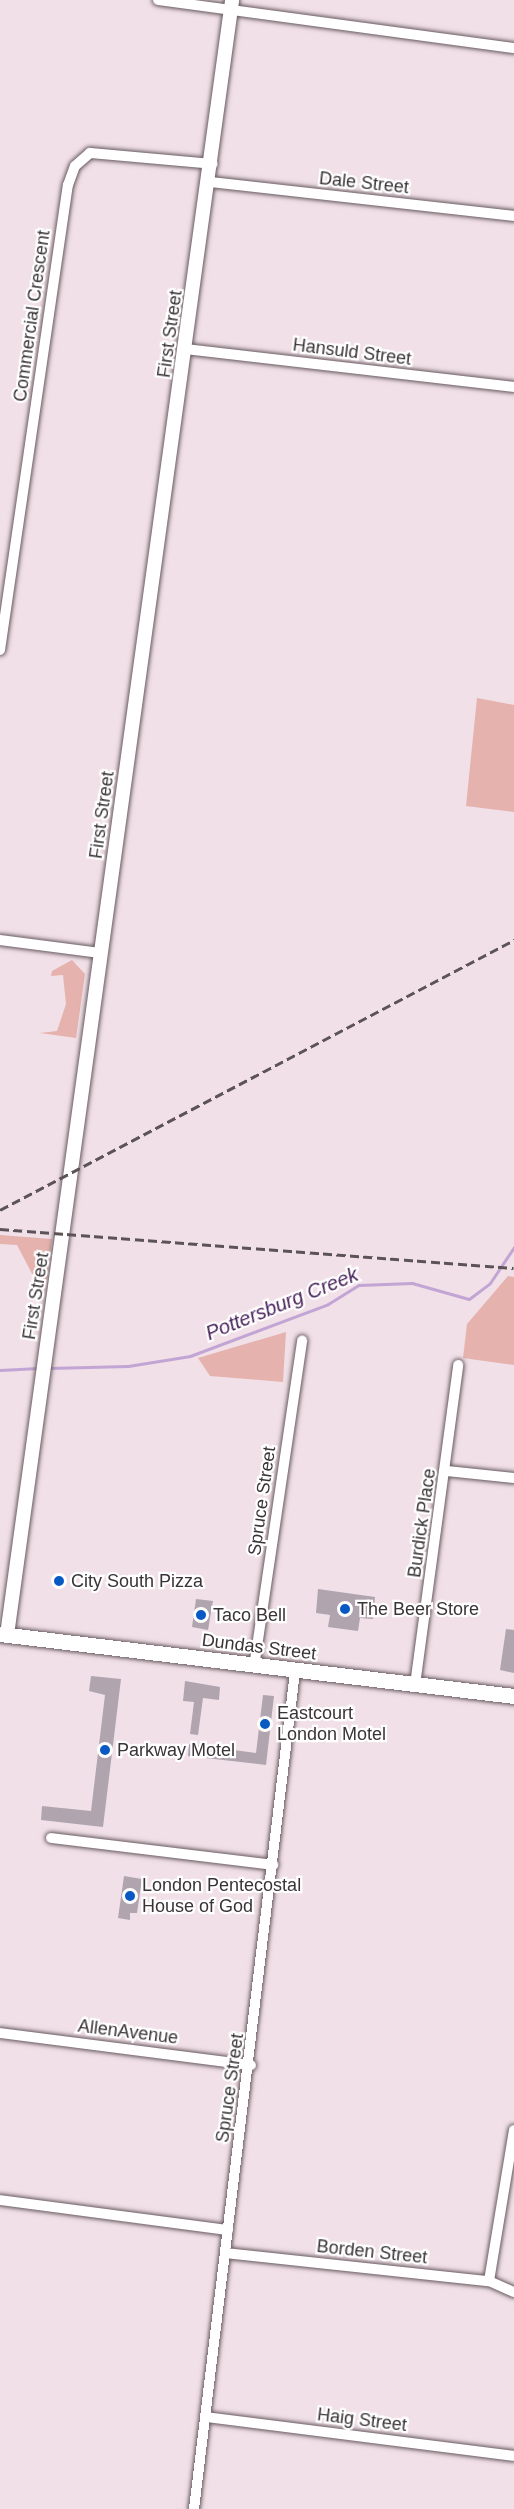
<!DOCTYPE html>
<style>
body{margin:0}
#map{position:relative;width:514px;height:2509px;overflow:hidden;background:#f1e0e7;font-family:Arial,sans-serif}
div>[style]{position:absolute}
.green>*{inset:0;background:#e5b2ad}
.stream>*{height:3px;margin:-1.5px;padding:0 1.5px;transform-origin:1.5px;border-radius:1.5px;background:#c2a5d4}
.building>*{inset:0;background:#b0a4ae}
.roads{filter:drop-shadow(0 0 2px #685a61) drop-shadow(0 0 2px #685a61)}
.minor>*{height:10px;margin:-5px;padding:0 5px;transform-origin:5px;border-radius:5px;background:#fff}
.tertiary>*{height:14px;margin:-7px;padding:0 7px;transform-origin:7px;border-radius:7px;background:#fff}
.secondary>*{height:15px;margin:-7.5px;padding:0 7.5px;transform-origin:7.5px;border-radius:7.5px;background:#fff}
.rail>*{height:3px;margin-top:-1.5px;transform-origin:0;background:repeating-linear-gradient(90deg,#5b5356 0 9px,transparent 0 13.5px)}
.dots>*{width:16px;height:16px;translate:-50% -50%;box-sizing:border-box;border:3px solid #fff;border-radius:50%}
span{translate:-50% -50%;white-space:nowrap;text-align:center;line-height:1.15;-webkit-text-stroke:4.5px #fff;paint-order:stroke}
.street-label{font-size:18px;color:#3a3436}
.poi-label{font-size:18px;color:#3a3436}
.left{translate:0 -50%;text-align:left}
.water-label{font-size:20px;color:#48225b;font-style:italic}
</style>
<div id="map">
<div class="green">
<div style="clip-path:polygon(477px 698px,514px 705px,514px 812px,466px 806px)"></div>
<div style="clip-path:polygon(72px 960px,85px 974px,76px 1038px,40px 1033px,57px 1031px,66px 1004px,63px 975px,51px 976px,52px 971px)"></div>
<div style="clip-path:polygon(0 1235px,52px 1239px,46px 1287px,39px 1287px,17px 1245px,0 1244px)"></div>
<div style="clip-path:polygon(508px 1276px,514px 1277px,514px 1365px,463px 1358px,467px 1324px)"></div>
<div style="clip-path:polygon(286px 1332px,283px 1382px,210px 1376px,198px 1358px)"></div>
</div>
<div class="stream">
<div style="left:49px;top:1368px;width:79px;rotate:-1.5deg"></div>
<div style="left:128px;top:1366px;width:63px;rotate:-9.2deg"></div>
<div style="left:190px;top:1356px;width:147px;rotate:-20.6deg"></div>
<div style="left:328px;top:1304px;width:36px;rotate:-32deg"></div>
<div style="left:359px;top:1285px;width:53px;rotate:-2.2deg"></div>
<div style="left:412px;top:1283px;width:59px;rotate:15.7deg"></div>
<div style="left:469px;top:1299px;width:26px;rotate:-37deg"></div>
<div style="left:490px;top:1283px;width:43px;rotate:-56.3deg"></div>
<div style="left:0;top:1370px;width:39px;rotate:-3deg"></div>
</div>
<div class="building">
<div style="clip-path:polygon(318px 1589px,375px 1597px,373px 1619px,360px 1618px,358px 1631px,328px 1627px,330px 1615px,316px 1613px)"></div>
<div style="clip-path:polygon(196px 1599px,213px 1601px,208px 1630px,192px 1627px)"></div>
<div style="clip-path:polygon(506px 1629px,514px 1630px,514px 1673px,500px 1670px)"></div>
<div style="clip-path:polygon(91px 1676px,121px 1679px,103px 1827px,41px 1820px,42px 1806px,91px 1811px,105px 1695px,89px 1691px)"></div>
<div style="clip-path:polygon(185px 1681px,220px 1687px,219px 1700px,203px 1698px,198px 1735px,190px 1734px,194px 1702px,183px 1701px)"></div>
<div style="clip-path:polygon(263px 1695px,274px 1696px,266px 1765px,188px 1756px,189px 1744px,256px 1753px)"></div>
<div style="clip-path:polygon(124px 1876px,142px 1879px,137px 1913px,130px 1913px,130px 1920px,118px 1918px)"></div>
</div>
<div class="roads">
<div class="minor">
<div style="left:158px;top:0;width:359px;rotate:7.7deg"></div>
<div style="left:211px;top:182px;width:305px;rotate:6.4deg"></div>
<div style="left:186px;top:349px;width:330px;rotate:6.6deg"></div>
<div style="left:0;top:650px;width:470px;rotate:-81.7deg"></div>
<div style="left:68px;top:185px;width:20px;rotate:-70deg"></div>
<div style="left:75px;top:166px;width:20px;rotate:-41deg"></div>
<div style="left:90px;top:153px;width:123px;rotate:5.1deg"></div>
<div style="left:0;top:940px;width:101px;rotate:7.4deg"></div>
<div style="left:447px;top:1471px;width:67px;rotate:6deg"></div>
<div style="left:254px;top:1667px;width:330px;rotate:-81.6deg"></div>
<div style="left:415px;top:1685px;width:323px;rotate:-82.3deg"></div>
<div style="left:51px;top:1838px;width:224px;rotate:6.9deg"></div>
<div style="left:0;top:2033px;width:253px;rotate:7.3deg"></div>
<div style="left:0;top:2200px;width:230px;rotate:7.5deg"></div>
<div style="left:225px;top:2253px;width:265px;rotate:6.1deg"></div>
<div style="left:489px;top:2281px;width:27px;rotate:24deg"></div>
<div style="left:489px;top:2281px;width:153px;rotate:-80.6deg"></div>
<div style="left:206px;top:2417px;width:310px;rotate:7.2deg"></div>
<div style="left:194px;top:2509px;width:843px;rotate:-83.12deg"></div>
</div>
<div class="tertiary">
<div style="left:7px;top:1635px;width:1650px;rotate:-82.16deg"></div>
</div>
<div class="secondary">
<div style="left:0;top:1634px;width:518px;rotate:6.88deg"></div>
</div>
</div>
<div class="rail">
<div style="left:0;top:1210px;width:581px;rotate:-27.71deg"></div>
<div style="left:0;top:1229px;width:515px;rotate:4.34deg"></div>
</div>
<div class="dots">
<div style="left:59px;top:1581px;background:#0859c3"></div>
<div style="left:345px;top:1609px;background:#0859c3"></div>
<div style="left:201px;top:1615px;background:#0859c3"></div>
<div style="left:265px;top:1724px;background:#0859c3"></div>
<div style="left:105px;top:1750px;background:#0859c3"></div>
<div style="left:130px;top:1896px;background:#0859c3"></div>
</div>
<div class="street-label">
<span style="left:364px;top:183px;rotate:6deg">Dale Street</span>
<span style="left:32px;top:316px;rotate:-82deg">Commercial Crescent</span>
<span style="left:170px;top:334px;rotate:-82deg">First Street</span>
<span style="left:352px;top:352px;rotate:7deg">Hansuld Street</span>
<span style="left:102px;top:815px;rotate:-82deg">First Street</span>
<span style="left:36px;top:1296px;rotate:-81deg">First Street</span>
<span style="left:262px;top:1501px;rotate:-82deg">Spruce Street</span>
<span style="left:422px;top:1523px;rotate:-82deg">Burdick Place</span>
<span style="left:259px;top:1647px;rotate:7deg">Dundas Street</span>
<span style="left:128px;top:2032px;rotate:7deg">AllenAvenue</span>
<span style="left:230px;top:2088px;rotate:-82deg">Spruce Street</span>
<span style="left:372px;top:2252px;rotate:6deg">Borden Street</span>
<span style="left:362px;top:2420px;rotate:7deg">Haig Street</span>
</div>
<div class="poi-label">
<span class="left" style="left:71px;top:1581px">City South Pizza</span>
<span class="left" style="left:357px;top:1609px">The Beer Store</span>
<span class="left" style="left:213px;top:1615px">Taco Bell</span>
<span class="left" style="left:277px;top:1724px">Eastcourt<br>London Motel</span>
<span class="left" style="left:117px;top:1750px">Parkway Motel</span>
<span class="left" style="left:142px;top:1896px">London Pentecostal<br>House of God</span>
</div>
<div class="water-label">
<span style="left:282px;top:1304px;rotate:-22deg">Pottersburg Creek</span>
</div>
</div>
